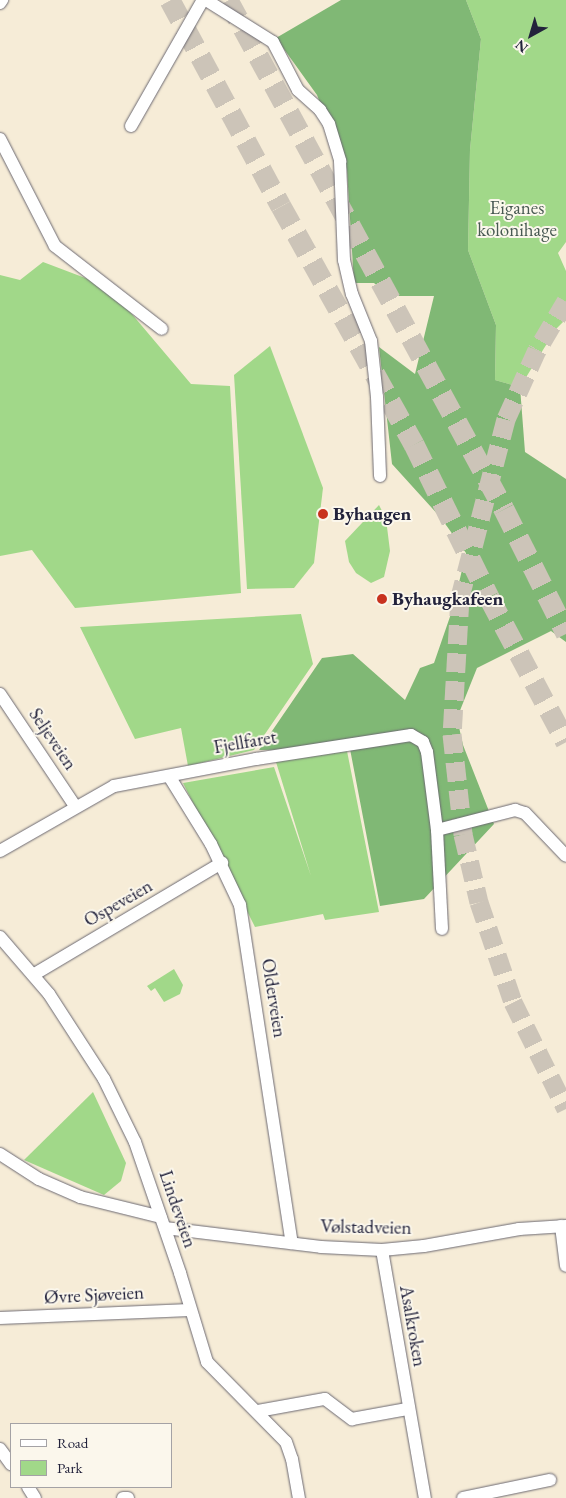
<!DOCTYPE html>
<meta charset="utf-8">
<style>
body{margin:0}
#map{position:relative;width:566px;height:1498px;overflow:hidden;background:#f6ecd7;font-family:"EB Garamond",serif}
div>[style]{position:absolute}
.green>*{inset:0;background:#a1d889}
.forest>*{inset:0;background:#80b875}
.primary-tunnel>*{height:19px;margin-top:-9.5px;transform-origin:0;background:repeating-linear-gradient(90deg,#ccc4b8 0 19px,transparent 0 28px)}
.highway-tunnel>*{height:21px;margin-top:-10.5px;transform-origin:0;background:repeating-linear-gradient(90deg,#ccc4b8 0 21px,transparent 0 32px)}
.roads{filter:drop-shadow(0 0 1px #6c6972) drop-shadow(0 0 1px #6c6972)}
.street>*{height:12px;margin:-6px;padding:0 6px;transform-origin:6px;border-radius:6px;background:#fff}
.dots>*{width:14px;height:14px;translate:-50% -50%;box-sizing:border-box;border:2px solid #fbf7ec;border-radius:50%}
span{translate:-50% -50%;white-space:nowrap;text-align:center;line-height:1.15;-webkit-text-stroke:4px #fbf7ec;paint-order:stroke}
.park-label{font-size:19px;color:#485952}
.poi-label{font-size:19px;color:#22223b;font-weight:700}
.left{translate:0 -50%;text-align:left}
.street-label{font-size:19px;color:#22223b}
.legend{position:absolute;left:10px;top:1423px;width:162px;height:65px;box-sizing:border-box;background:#fbf7ec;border:1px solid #a4a2a5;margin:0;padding:6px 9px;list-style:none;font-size:15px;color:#22223b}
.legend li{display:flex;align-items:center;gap:10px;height:25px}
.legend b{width:25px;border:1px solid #a4a2a5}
.north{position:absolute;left:506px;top:10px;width:50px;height:50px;-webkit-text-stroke:4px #fbf7ec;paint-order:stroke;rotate:219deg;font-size:14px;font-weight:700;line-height:20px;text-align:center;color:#22223b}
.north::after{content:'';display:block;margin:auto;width:18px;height:22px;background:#22223b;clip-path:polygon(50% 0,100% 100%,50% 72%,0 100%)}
</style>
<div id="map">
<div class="green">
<div style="clip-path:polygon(466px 0,566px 0,566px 242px,558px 253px,566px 271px,566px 319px,556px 329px,520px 387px,495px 380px,496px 325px,468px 250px,470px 150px,481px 39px)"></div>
<div style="clip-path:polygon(43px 262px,109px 287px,191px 384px,230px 386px,241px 593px,75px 608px,32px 550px,0 556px,0 275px,20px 280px)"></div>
<div style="clip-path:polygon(270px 346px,323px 488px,314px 563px,294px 588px,247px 589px,234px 375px)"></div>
<div style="clip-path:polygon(379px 505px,386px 519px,390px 551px,384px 577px,371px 583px,356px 573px,349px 562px,345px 541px)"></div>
<div style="clip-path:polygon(301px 614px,313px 664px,254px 750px,188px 766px,181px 728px,135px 739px,80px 627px)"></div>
<div style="clip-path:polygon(347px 751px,379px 912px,325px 920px,323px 914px,255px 927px,183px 783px,274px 767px,311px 876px,276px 762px)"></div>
<div style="clip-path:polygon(174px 969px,183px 985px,180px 994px,164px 1002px,155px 988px,151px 991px,147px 986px)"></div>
<div style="clip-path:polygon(93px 1092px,126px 1163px,121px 1181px,104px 1195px,24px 1160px)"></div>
</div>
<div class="forest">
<div style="clip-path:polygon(341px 0,466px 0,481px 39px,470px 150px,468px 250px,496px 325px,495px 380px,520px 387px,525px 452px,566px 479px,566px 642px,551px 631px,477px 668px,457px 718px,463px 745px,494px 824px,424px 899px,380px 906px,350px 749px,259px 750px,322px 658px,353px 654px,405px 700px,420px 668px,434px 663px,453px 608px,466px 553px,441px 518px,392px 464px,379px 347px,415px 374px,434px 296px,389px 296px,374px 283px,354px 283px,347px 170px,317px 95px,276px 38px)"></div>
</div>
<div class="primary-tunnel">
<div style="left:566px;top:301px;width:57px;rotate:120.6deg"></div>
<div style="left:537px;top:350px;width:76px;rotate:114.2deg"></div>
<div style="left:506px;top:419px;width:184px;rotate:104.5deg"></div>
<div style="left:460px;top:597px;width:137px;rotate:93.3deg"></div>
<div style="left:452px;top:734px;width:101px;rotate:83.7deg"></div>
<div style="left:463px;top:834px;width:70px;rotate:76.8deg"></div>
<div style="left:479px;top:902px;width:106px;rotate:71.2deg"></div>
<div style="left:513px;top:1002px;width:119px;rotate:63.6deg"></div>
</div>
<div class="highway-tunnel">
<div style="left:170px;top:0;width:234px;rotate:61.7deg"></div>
<div style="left:281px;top:206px;width:273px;rotate:60.8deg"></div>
<div style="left:414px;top:444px;width:170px;rotate:63.9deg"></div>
<div style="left:489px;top:597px;width:164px;rotate:62deg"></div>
<div style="left:228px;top:0;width:579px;rotate:61.53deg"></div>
<div style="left:504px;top:509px;width:139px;rotate:63.4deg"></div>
</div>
<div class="roads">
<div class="street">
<div style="left:206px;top:0;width:79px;rotate:32.1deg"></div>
<div style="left:273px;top:42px;width:54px;rotate:62.5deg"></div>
<div style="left:298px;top:90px;width:30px;rotate:42deg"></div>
<div style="left:320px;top:110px;width:17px;rotate:57deg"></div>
<div style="left:329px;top:124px;width:39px;rotate:73deg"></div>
<div style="left:340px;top:161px;width:99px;rotate:87.7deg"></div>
<div style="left:344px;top:260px;width:35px;rotate:77deg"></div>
<div style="left:352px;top:294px;width:51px;rotate:68deg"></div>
<div style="left:371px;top:341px;width:56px;rotate:83.9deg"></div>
<div style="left:377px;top:397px;width:79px;rotate:87.8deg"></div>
<div style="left:0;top:3px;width:4px;rotate:-56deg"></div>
<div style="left:131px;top:126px;width:145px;rotate:-60.3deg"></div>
<div style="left:0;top:139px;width:120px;rotate:62.8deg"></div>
<div style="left:55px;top:246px;width:135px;rotate:37.8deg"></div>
<div style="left:0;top:694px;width:135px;rotate:56.2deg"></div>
<div style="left:169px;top:776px;width:80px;rotate:58.3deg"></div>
<div style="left:211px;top:844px;width:68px;rotate:64.6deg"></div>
<div style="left:240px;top:905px;width:342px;rotate:81.3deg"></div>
<div style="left:437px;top:830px;width:99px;rotate:87.1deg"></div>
<div style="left:0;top:851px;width:131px;rotate:-29.7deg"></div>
<div style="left:114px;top:786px;width:145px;rotate:-10.8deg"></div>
<div style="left:256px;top:759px;width:157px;rotate:-8.8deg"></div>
<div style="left:411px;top:735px;width:14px;rotate:30deg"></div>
<div style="left:423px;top:742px;width:11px;rotate:68deg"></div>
<div style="left:427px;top:752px;width:79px;rotate:82.7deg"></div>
<div style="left:437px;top:830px;width:81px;rotate:-14.4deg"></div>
<div style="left:515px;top:810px;width:10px;rotate:17deg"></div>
<div style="left:525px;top:813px;width:59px;rotate:46.4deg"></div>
<div style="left:0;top:937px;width:75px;rotate:49.3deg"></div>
<div style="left:49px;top:994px;width:101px;rotate:57.1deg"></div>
<div style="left:104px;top:1079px;width:70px;rotate:63.8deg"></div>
<div style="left:135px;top:1142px;width:139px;rotate:71deg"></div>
<div style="left:180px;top:1273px;width:93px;rotate:73.1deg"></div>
<div style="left:207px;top:1362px;width:112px;rotate:45.4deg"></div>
<div style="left:286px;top:1442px;width:18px;rotate:71deg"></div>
<div style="left:292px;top:1459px;width:40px;rotate:80deg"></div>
<div style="left:33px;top:975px;width:220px;rotate:-30.7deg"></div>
<div style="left:0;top:1154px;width:46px;rotate:32.7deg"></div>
<div style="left:39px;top:1179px;width:45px;rotate:23.7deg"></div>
<div style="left:80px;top:1197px;width:83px;rotate:13.9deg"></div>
<div style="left:561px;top:1226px;width:40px;rotate:82.9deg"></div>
<div style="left:165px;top:1228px;width:157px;rotate:6.9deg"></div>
<div style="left:321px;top:1247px;width:61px;rotate:2.8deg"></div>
<div style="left:382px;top:1250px;width:42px;rotate:-5.4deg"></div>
<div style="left:424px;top:1246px;width:97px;rotate:-10.1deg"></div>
<div style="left:519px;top:1229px;width:47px;rotate:-3.7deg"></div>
<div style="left:382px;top:1250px;width:252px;rotate:80.2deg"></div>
<div style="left:0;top:1318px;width:190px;rotate:-2.4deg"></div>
<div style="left:258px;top:1411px;width:68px;rotate:-10.2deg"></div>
<div style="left:325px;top:1399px;width:34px;rotate:37deg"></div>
<div style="left:352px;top:1419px;width:56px;rotate:-10.3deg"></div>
<div style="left:0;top:1449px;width:19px;rotate:54deg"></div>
<div style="left:28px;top:1487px;width:13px;rotate:58deg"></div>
<div style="left:123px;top:1498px;width:5px"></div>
<div style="left:463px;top:1498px;width:89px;rotate:-11.7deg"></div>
</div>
</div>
<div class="dots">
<div style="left:323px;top:514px;background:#c8321e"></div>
<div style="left:382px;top:599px;background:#c8321e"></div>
</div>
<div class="park-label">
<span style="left:517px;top:219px">Eiganes<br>kolonihage</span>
</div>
<div class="poi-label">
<span class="left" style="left:333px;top:514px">Byhaugen</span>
<span class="left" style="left:392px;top:599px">Byhaugkafeen</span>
</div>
<div class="street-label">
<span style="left:53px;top:739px;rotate:56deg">Seljeveien</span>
<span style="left:245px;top:742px;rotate:-10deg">Fjellfaret</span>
<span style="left:118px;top:903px;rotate:-30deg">Ospeveien</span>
<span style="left:274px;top:998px;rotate:81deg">Olderveien</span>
<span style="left:178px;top:1209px;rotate:71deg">Lindeveien</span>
<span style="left:366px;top:1227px;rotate:1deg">Vølstadveien</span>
<span style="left:94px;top:1295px;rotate:-3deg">Øvre Sjøveien</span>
<span style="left:413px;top:1326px;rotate:80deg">Asalkroken</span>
</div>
<ul class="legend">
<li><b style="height:6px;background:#fff"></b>Road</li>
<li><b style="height:14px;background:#a1d889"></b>Park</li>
</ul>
<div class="north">N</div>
</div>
